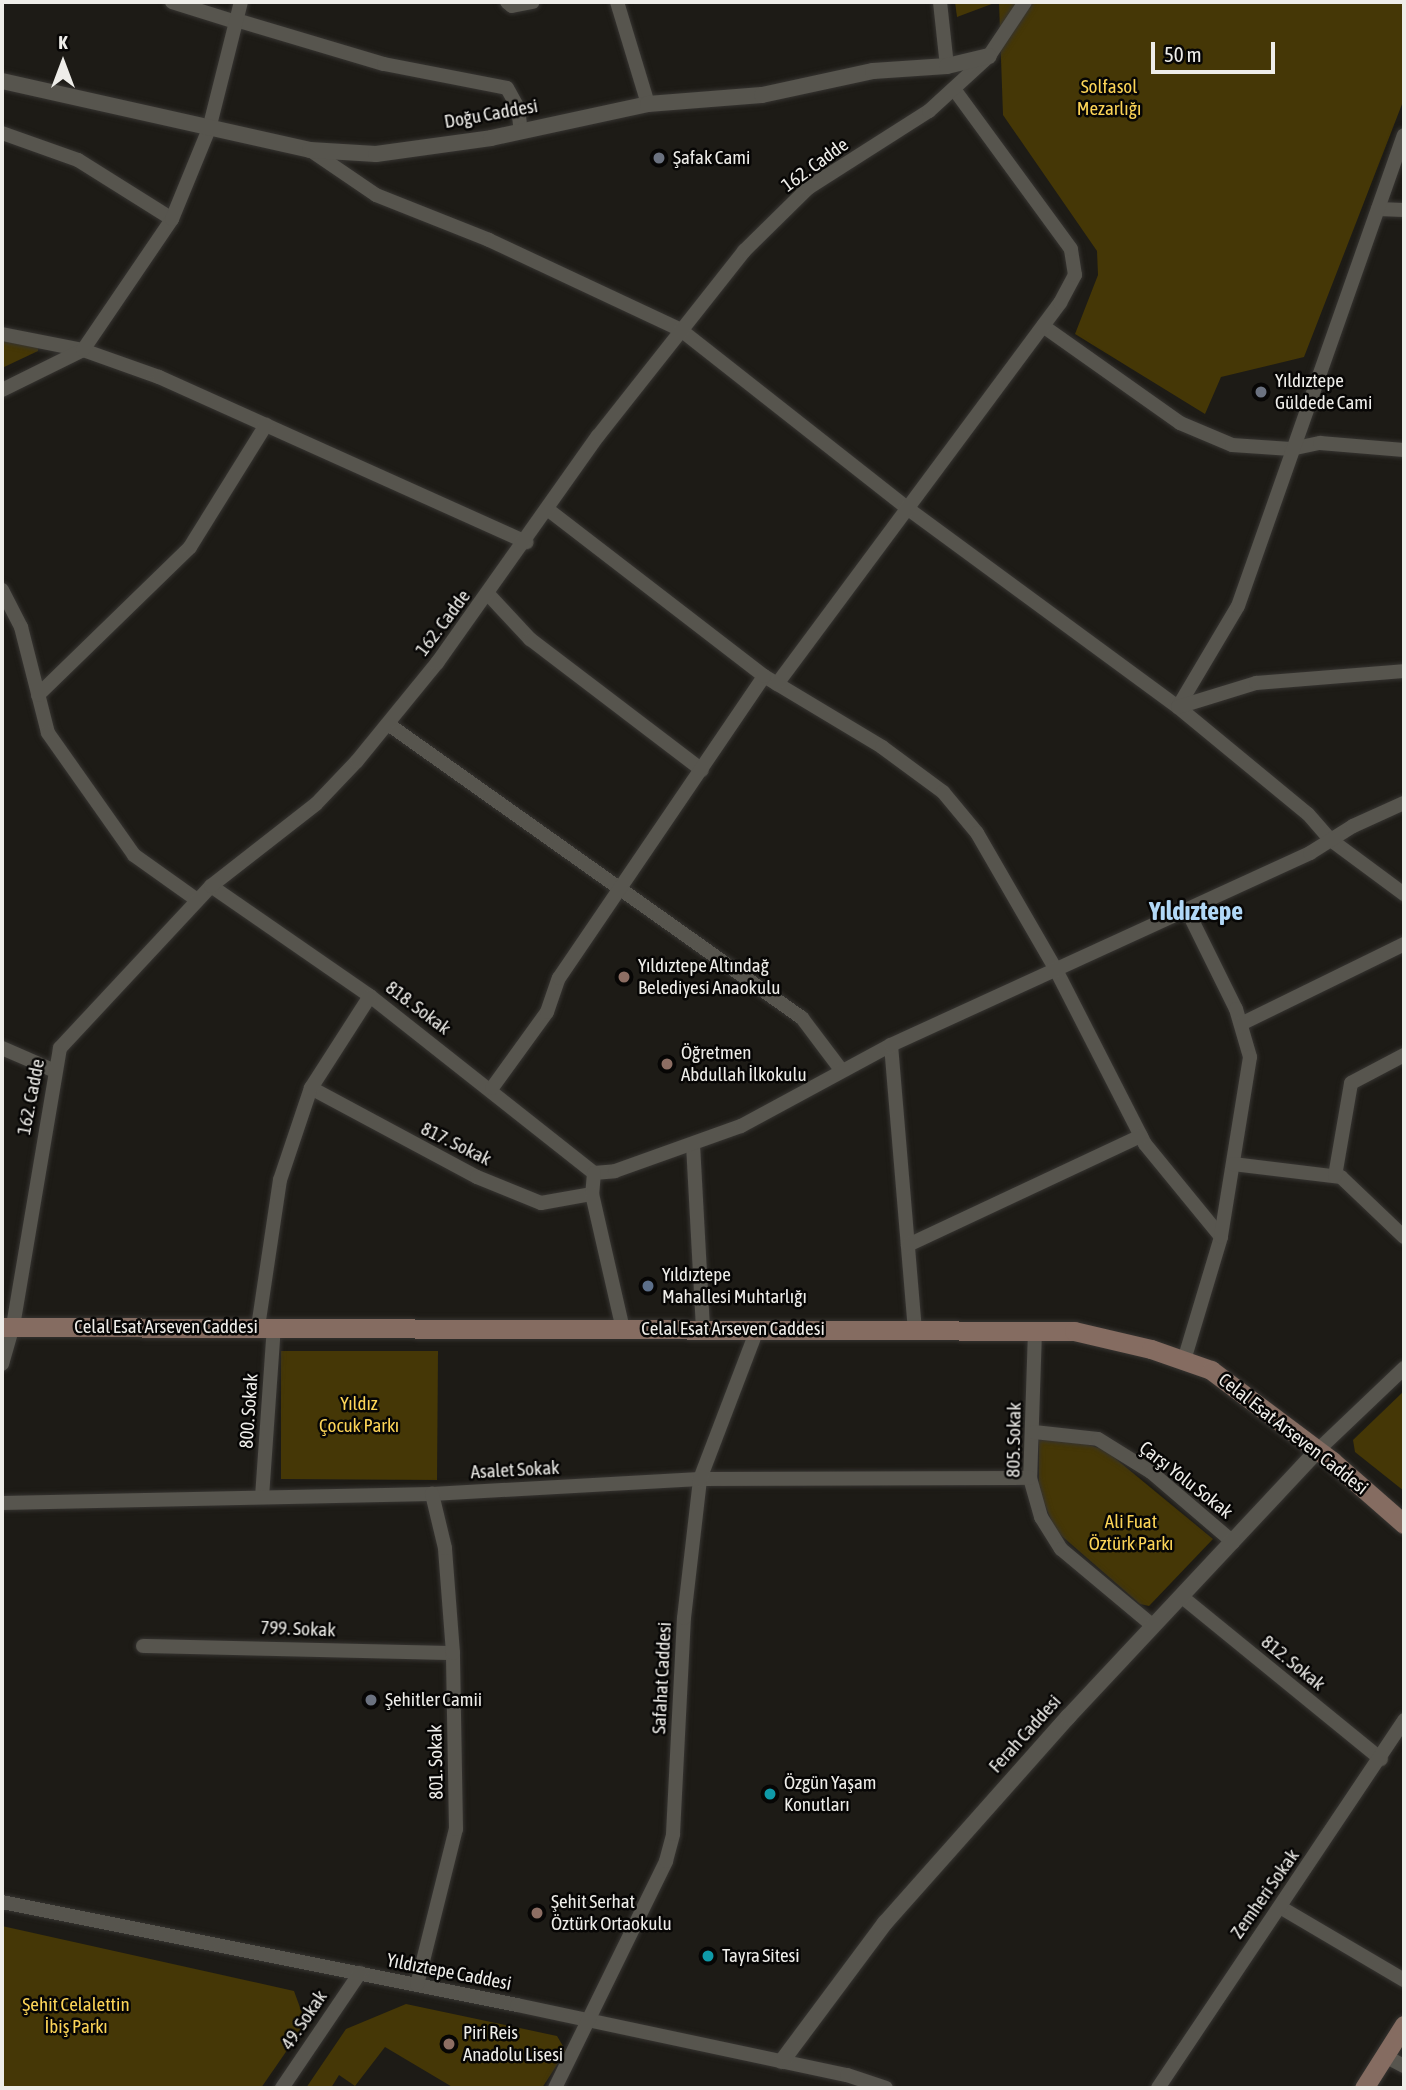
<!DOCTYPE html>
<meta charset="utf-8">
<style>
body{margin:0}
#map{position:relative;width:1406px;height:2090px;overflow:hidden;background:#1d1b16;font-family:"Asap Condensed",sans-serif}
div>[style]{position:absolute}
.green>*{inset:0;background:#453706}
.roads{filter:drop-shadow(0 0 2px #363431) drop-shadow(0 0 2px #363431)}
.minor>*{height:14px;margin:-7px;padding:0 7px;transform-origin:7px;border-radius:7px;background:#57554e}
.tertiary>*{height:16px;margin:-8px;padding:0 8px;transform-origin:8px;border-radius:8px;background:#57554e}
.secondary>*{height:19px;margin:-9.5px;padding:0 9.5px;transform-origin:9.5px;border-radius:9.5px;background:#856c61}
.dots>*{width:19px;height:19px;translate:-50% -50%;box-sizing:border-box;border:4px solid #070605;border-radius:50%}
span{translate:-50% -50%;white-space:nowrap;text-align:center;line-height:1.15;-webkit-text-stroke:5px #070605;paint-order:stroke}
.park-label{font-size:19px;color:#fcd457}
.street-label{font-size:19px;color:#eeede9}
.poi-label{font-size:19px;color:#eeede9}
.left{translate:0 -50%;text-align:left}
.district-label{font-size:26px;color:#b1d8f7;font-weight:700}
.frame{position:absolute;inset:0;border:4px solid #eeede9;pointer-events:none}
.north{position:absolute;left:28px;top:28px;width:70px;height:70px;-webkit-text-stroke:5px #070605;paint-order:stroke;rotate:0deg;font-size:19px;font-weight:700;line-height:28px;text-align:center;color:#eeede9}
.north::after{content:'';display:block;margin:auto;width:24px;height:32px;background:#eeede9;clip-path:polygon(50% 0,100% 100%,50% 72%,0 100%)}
.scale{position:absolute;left:1151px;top:42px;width:124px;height:32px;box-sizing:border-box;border:4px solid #eeede9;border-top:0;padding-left:9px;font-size:21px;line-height:24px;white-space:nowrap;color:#eeede9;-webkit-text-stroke:5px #070605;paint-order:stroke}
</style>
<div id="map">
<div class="green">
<div style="clip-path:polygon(955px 2px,997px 2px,957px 17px)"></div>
<div style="clip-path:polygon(999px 2px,1404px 2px,1404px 99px,1304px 357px,1221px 377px,1205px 414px,1075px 334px,1098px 275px,1097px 251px,1003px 115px)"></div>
<div style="clip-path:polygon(2px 340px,38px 346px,38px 351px,2px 368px)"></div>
<div style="clip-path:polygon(281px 1351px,438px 1351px,437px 1480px,281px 1479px)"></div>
<div style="clip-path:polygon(1404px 1391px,1404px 1491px,1355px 1452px,1353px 1440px)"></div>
<div style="clip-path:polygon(1039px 1440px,1073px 1440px,1105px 1450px,1213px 1539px,1149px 1606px,1140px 1604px,1056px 1531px,1039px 1491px)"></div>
<div style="clip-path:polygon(2px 1926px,294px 1991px,302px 2013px,301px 2030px,261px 2088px,2px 2088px)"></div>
<div style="clip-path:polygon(406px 2004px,557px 2036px,566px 2051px,542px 2088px,454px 2088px,385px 2047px,355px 2086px,339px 2075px,331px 2088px,306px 2088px,346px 2029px)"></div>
</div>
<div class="roads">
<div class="minor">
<div style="left:172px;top:2px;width:67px;rotate:17.4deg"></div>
<div style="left:507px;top:2px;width:6px;rotate:39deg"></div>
<div style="left:512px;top:6px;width:21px;rotate:-11deg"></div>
<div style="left:617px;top:2px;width:107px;rotate:73.1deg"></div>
<div style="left:940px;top:2px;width:64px;rotate:83.8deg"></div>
<div style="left:236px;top:20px;width:154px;rotate:16.6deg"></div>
<div style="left:384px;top:64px;width:125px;rotate:11deg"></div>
<div style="left:507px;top:88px;width:23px;rotate:61deg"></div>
<div style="left:518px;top:108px;width:24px;rotate:83deg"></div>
<div style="left:2px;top:133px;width:81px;rotate:19.6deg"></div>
<div style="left:78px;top:160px;width:111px;rotate:32.1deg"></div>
<div style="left:310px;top:150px;width:80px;rotate:34.3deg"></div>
<div style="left:376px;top:195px;width:122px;rotate:21.7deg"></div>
<div style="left:489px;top:240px;width:212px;rotate:25.1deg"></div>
<div style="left:681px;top:330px;width:288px;rotate:38.2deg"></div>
<div style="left:907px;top:508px;width:336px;rotate:36.3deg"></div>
<div style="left:1178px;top:707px;width:168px;rotate:39.5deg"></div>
<div style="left:1308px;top:814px;width:35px;rotate:49deg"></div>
<div style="left:1331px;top:840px;width:91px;rotate:36.5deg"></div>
<div style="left:1378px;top:209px;width:26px;rotate:2deg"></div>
<div style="left:1043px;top:326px;width:168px;rotate:35.3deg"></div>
<div style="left:1180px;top:423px;width:56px;rotate:22.9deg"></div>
<div style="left:1232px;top:445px;width:59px;rotate:3.9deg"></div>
<div style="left:1291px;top:449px;width:30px;rotate:-12deg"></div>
<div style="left:1320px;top:443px;width:84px;rotate:4.8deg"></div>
<div style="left:2px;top:334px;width:83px;rotate:11.2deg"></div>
<div style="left:83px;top:350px;width:81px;rotate:19.6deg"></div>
<div style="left:159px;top:377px;width:403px;rotate:24.2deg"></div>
<div style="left:2px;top:390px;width:90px;rotate:-26.3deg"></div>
<div style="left:83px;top:350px;width:158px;rotate:-55.8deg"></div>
<div style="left:172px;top:219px;width:97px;rotate:-67.7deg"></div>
<div style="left:209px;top:129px;width:131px;rotate:-75.9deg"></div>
<div style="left:2px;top:590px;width:42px;rotate:62.8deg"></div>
<div style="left:21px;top:627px;width:109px;rotate:75.7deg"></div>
<div style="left:48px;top:733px;width:149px;rotate:54.8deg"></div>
<div style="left:134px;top:855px;width:77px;rotate:35.5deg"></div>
<div style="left:488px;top:594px;width:62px;rotate:47deg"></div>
<div style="left:530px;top:639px;width:216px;rotate:37.3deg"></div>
<div style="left:764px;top:676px;width:138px;rotate:31deg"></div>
<div style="left:882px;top:747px;width:76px;rotate:36.4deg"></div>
<div style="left:943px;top:792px;width:53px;rotate:50.3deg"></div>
<div style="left:977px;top:833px;width:158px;rotate:60deg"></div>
<div style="left:1056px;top:970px;width:195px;rotate:62.9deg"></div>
<div style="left:1145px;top:1144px;width:120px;rotate:50.7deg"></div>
<div style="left:1221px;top:1237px;width:128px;rotate:106.7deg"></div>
<div style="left:777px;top:684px;width:475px;rotate:-53.4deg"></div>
<div style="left:1060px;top:303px;width:32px;rotate:-62deg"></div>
<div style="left:1075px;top:275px;width:26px;rotate:-99deg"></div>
<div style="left:1071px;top:249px;width:198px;rotate:-126.2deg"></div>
<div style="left:38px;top:695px;width:212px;rotate:-44.2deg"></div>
<div style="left:190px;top:547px;width:144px;rotate:-58.1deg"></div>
<div style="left:1178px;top:707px;width:117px;rotate:-59.3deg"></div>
<div style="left:1238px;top:606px;width:499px;rotate:-70.6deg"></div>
<div style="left:1178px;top:707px;width:82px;rotate:-17.1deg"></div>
<div style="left:1256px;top:683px;width:148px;rotate:-4.6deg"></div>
<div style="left:388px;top:724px;width:508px;rotate:35.38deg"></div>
<div style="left:802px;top:1018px;width:66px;rotate:53deg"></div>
<div style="left:211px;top:886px;width:193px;rotate:34.7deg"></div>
<div style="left:370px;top:996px;width:285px;rotate:38.3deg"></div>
<div style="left:1187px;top:910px;width:110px;rotate:63.7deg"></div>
<div style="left:1236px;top:1009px;width:50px;rotate:73.7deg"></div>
<div style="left:1250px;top:1057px;width:182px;rotate:99.2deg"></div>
<div style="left:1241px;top:1024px;width:182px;rotate:-26.1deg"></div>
<div style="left:891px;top:1045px;width:286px;rotate:85.2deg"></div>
<div style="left:2px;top:1048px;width:58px;rotate:23.5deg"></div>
<div style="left:311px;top:1088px;width:188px;rotate:28.2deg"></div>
<div style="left:477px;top:1177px;width:69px;rotate:22.1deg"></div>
<div style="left:541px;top:1203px;width:52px;rotate:-10deg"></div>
<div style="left:492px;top:1088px;width:94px;rotate:-54.1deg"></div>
<div style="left:547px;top:1012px;width:36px;rotate:-71deg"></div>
<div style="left:559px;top:978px;width:365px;rotate:-55.8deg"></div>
<div style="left:764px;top:676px;width:274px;rotate:-142.4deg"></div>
<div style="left:693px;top:1144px;width:185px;rotate:86.9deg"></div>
<div style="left:1233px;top:1164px;width:109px;rotate:6.9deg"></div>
<div style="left:1341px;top:1177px;width:87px;rotate:43.6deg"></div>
<div style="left:594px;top:1173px;width:21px;rotate:-5deg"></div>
<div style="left:615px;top:1171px;width:134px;rotate:-19.7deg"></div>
<div style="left:741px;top:1126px;width:170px;rotate:-28.4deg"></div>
<div style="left:891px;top:1045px;width:461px;rotate:-24.6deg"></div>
<div style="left:1310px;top:853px;width:51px;rotate:-32.1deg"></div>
<div style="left:1353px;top:826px;width:56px;rotate:-24.3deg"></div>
<div style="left:594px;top:1173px;width:21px;rotate:95deg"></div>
<div style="left:592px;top:1194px;width:139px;rotate:77.1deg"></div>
<div style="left:1335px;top:1176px;width:94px;rotate:-80.2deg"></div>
<div style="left:1351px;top:1083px;width:60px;rotate:-27.8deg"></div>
<div style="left:908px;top:1245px;width:257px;rotate:-25.1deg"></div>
<div style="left:258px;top:1327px;width:149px;rotate:-81.5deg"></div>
<div style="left:280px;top:1180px;width:97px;rotate:-71.4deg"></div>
<div style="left:311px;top:1088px;width:109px;rotate:-57.3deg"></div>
<div style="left:1035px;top:1331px;width:147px;rotate:91.9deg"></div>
<div style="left:1030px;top:1478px;width:41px;rotate:74.2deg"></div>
<div style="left:1041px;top:1517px;width:38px;rotate:58deg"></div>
<div style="left:1061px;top:1549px;width:120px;rotate:39.9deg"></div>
<div style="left:2px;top:1364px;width:40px;rotate:-74deg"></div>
<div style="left:13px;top:1326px;width:282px;rotate:-80.4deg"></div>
<div style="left:60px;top:1048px;width:221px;rotate:-47deg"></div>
<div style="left:211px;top:886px;width:133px;rotate:-38deg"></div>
<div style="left:316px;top:804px;width:59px;rotate:-46.4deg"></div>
<div style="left:357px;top:761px;width:127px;rotate:-50.8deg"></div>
<div style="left:437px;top:663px;width:278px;rotate:-54.7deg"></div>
<div style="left:598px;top:436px;width:236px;rotate:-51.7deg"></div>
<div style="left:744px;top:251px;width:90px;rotate:-44.5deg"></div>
<div style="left:808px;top:188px;width:143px;rotate:-32.5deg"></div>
<div style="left:929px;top:111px;width:81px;rotate:-42.5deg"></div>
<div style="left:989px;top:56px;width:65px;rotate:-56.3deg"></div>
<div style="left:1034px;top:1432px;width:64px;rotate:6.2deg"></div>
<div style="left:1098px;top:1439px;width:62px;rotate:31.9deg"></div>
<div style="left:1151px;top:1472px;width:108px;rotate:40.5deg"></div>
<div style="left:1318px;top:1450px;width:119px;rotate:-43.6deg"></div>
<div style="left:262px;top:1497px;width:170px;rotate:-86deg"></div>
<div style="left:2px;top:1503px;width:430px;rotate:-1.2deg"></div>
<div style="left:432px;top:1494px;width:268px;rotate:-3.2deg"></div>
<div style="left:700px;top:1479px;width:330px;rotate:-0.2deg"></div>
<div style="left:1181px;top:1596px;width:258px;rotate:39.2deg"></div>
<div style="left:143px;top:1646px;width:310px;rotate:1.3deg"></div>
<div style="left:2px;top:1902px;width:525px;rotate:11.31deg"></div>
<div style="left:517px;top:2005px;width:337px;rotate:12deg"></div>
<div style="left:847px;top:2075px;width:41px;rotate:18.4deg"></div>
<div style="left:1280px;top:1907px;width:144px;rotate:30.5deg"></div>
<div style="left:417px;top:1985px;width:161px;rotate:-76deg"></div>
<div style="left:456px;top:1829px;width:176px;rotate:-91deg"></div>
<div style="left:453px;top:1653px;width:105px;rotate:-94.4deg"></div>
<div style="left:445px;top:1548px;width:56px;rotate:-103.5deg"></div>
<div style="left:1385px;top:2056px;width:21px;rotate:28deg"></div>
<div style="left:282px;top:2088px;width:139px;rotate:-55.9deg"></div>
<div style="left:555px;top:2088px;width:253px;rotate:-63.9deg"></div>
<div style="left:666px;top:1861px;width:28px;rotate:-75deg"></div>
<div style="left:673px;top:1834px;width:216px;rotate:-87.1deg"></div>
<div style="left:684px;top:1618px;width:140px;rotate:-83.4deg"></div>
<div style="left:700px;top:1479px;width:160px;rotate:-69.1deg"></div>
<div style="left:1158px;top:2088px;width:443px;rotate:-56.2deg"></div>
</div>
<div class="tertiary">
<div style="left:2px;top:81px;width:316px;rotate:12.6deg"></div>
<div style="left:310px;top:150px;width:66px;rotate:3.5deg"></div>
<div style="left:376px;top:154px;width:116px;rotate:-7.9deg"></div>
<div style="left:491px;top:138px;width:161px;rotate:-12.2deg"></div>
<div style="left:648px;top:104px;width:114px;rotate:-4.5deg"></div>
<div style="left:762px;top:95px;width:114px;rotate:-12.2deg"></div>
<div style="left:873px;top:71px;width:74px;rotate:-3.9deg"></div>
<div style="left:947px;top:66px;width:43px;rotate:-13.4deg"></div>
<div style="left:782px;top:2061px;width:172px;rotate:-53.3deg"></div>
<div style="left:885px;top:1923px;width:276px;rotate:-48.4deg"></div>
<div style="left:1068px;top:1717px;width:366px;rotate:-46.9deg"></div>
</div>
<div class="secondary">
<div style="left:2px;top:1327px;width:1072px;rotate:0.21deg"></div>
<div style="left:1074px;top:1331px;width:79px;rotate:13.2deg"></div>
<div style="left:1151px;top:1349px;width:64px;rotate:19.3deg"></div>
<div style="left:1211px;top:1370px;width:151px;rotate:36.9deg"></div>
<div style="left:1332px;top:1461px;width:96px;rotate:41.2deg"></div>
<div style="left:1364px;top:2088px;width:75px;rotate:-57.6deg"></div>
</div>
</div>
<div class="dots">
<div style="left:659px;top:158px;background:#6b7280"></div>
<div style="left:1261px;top:392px;background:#6b7280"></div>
<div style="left:624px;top:977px;background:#8d6e63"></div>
<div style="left:667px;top:1064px;background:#8d6e63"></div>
<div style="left:648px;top:1286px;background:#5c6f8a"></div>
<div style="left:371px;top:1700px;background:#6b7280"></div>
<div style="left:770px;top:1794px;background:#0f9aa8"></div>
<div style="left:537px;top:1913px;background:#8d6e63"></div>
<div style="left:708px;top:1956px;background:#0f9aa8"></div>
<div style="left:449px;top:2044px;background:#8d6e63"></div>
</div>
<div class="park-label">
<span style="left:1109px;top:98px">Solfasol<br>Mezarlığı</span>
<span style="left:359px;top:1415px">Yıldız<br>Çocuk Parkı</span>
<span style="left:1131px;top:1533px">Ali Fuat<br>Öztürk Parkı</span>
<span style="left:76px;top:2016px">Şehit Celalettin<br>İbiş Parkı</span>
</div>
<div class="street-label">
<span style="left:491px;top:114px;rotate:-10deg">Doğu Caddesi</span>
<span style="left:815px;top:165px;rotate:-36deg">162. Cadde</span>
<span style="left:443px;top:623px;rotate:-53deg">162. Cadde</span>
<span style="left:418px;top:1008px;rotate:37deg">818. Sokak</span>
<span style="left:31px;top:1097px;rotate:-79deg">162. Cadde</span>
<span style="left:456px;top:1144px;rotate:26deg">817. Sokak</span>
<span style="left:166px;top:1327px">Celal Esat Arseven Caddesi</span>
<span style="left:733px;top:1329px">Celal Esat Arseven Caddesi</span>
<span style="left:249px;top:1411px;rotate:-86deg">800. Sokak</span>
<span style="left:1293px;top:1434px;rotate:38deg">Celal Esat Arseven Caddesi</span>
<span style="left:1014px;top:1440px;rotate:-89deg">805. Sokak</span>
<span style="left:515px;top:1470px;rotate:-3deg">Asalet Sokak</span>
<span style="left:1186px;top:1480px;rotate:38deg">Çarşı Yolu Sokak</span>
<span style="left:298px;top:1629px;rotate:2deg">799. Sokak</span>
<span style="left:1293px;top:1663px;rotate:39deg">812. Sokak</span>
<span style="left:662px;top:1678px;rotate:-87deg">Safahat Caddesi</span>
<span style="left:1025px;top:1734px;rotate:-48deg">Ferah Caddesi</span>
<span style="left:436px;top:1762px;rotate:-91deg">801. Sokak</span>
<span style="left:1265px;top:1894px;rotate:-55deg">Zemheri Sokak</span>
<span style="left:449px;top:1972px;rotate:11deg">Yıldıztepe Caddesi</span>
<span style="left:304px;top:2020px;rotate:-56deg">49. Sokak</span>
</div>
<div class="poi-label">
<span class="left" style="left:673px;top:158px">Şafak Cami</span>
<span class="left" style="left:1275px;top:392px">Yıldıztepe<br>Güldede Cami</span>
<span class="left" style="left:638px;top:977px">Yıldıztepe Altındağ<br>Belediyesi Anaokulu</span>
<span class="left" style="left:681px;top:1064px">Öğretmen<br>Abdullah İlkokulu</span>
<span class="left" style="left:662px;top:1286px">Yıldıztepe<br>Mahallesi Muhtarlığı</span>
<span class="left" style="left:385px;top:1700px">Şehitler Camii</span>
<span class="left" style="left:784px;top:1794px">Özgün Yaşam<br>Konutları</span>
<span class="left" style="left:551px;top:1913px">Şehit Serhat<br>Öztürk Ortaokulu</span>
<span class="left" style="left:722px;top:1956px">Tayra Sitesi</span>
<span class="left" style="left:463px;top:2044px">Piri Reis<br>Anadolu Lisesi</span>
</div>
<div class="district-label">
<span style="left:1196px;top:912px">Yıldıztepe</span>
</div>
<div class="frame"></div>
<div class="north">K</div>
<div class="scale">50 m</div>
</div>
